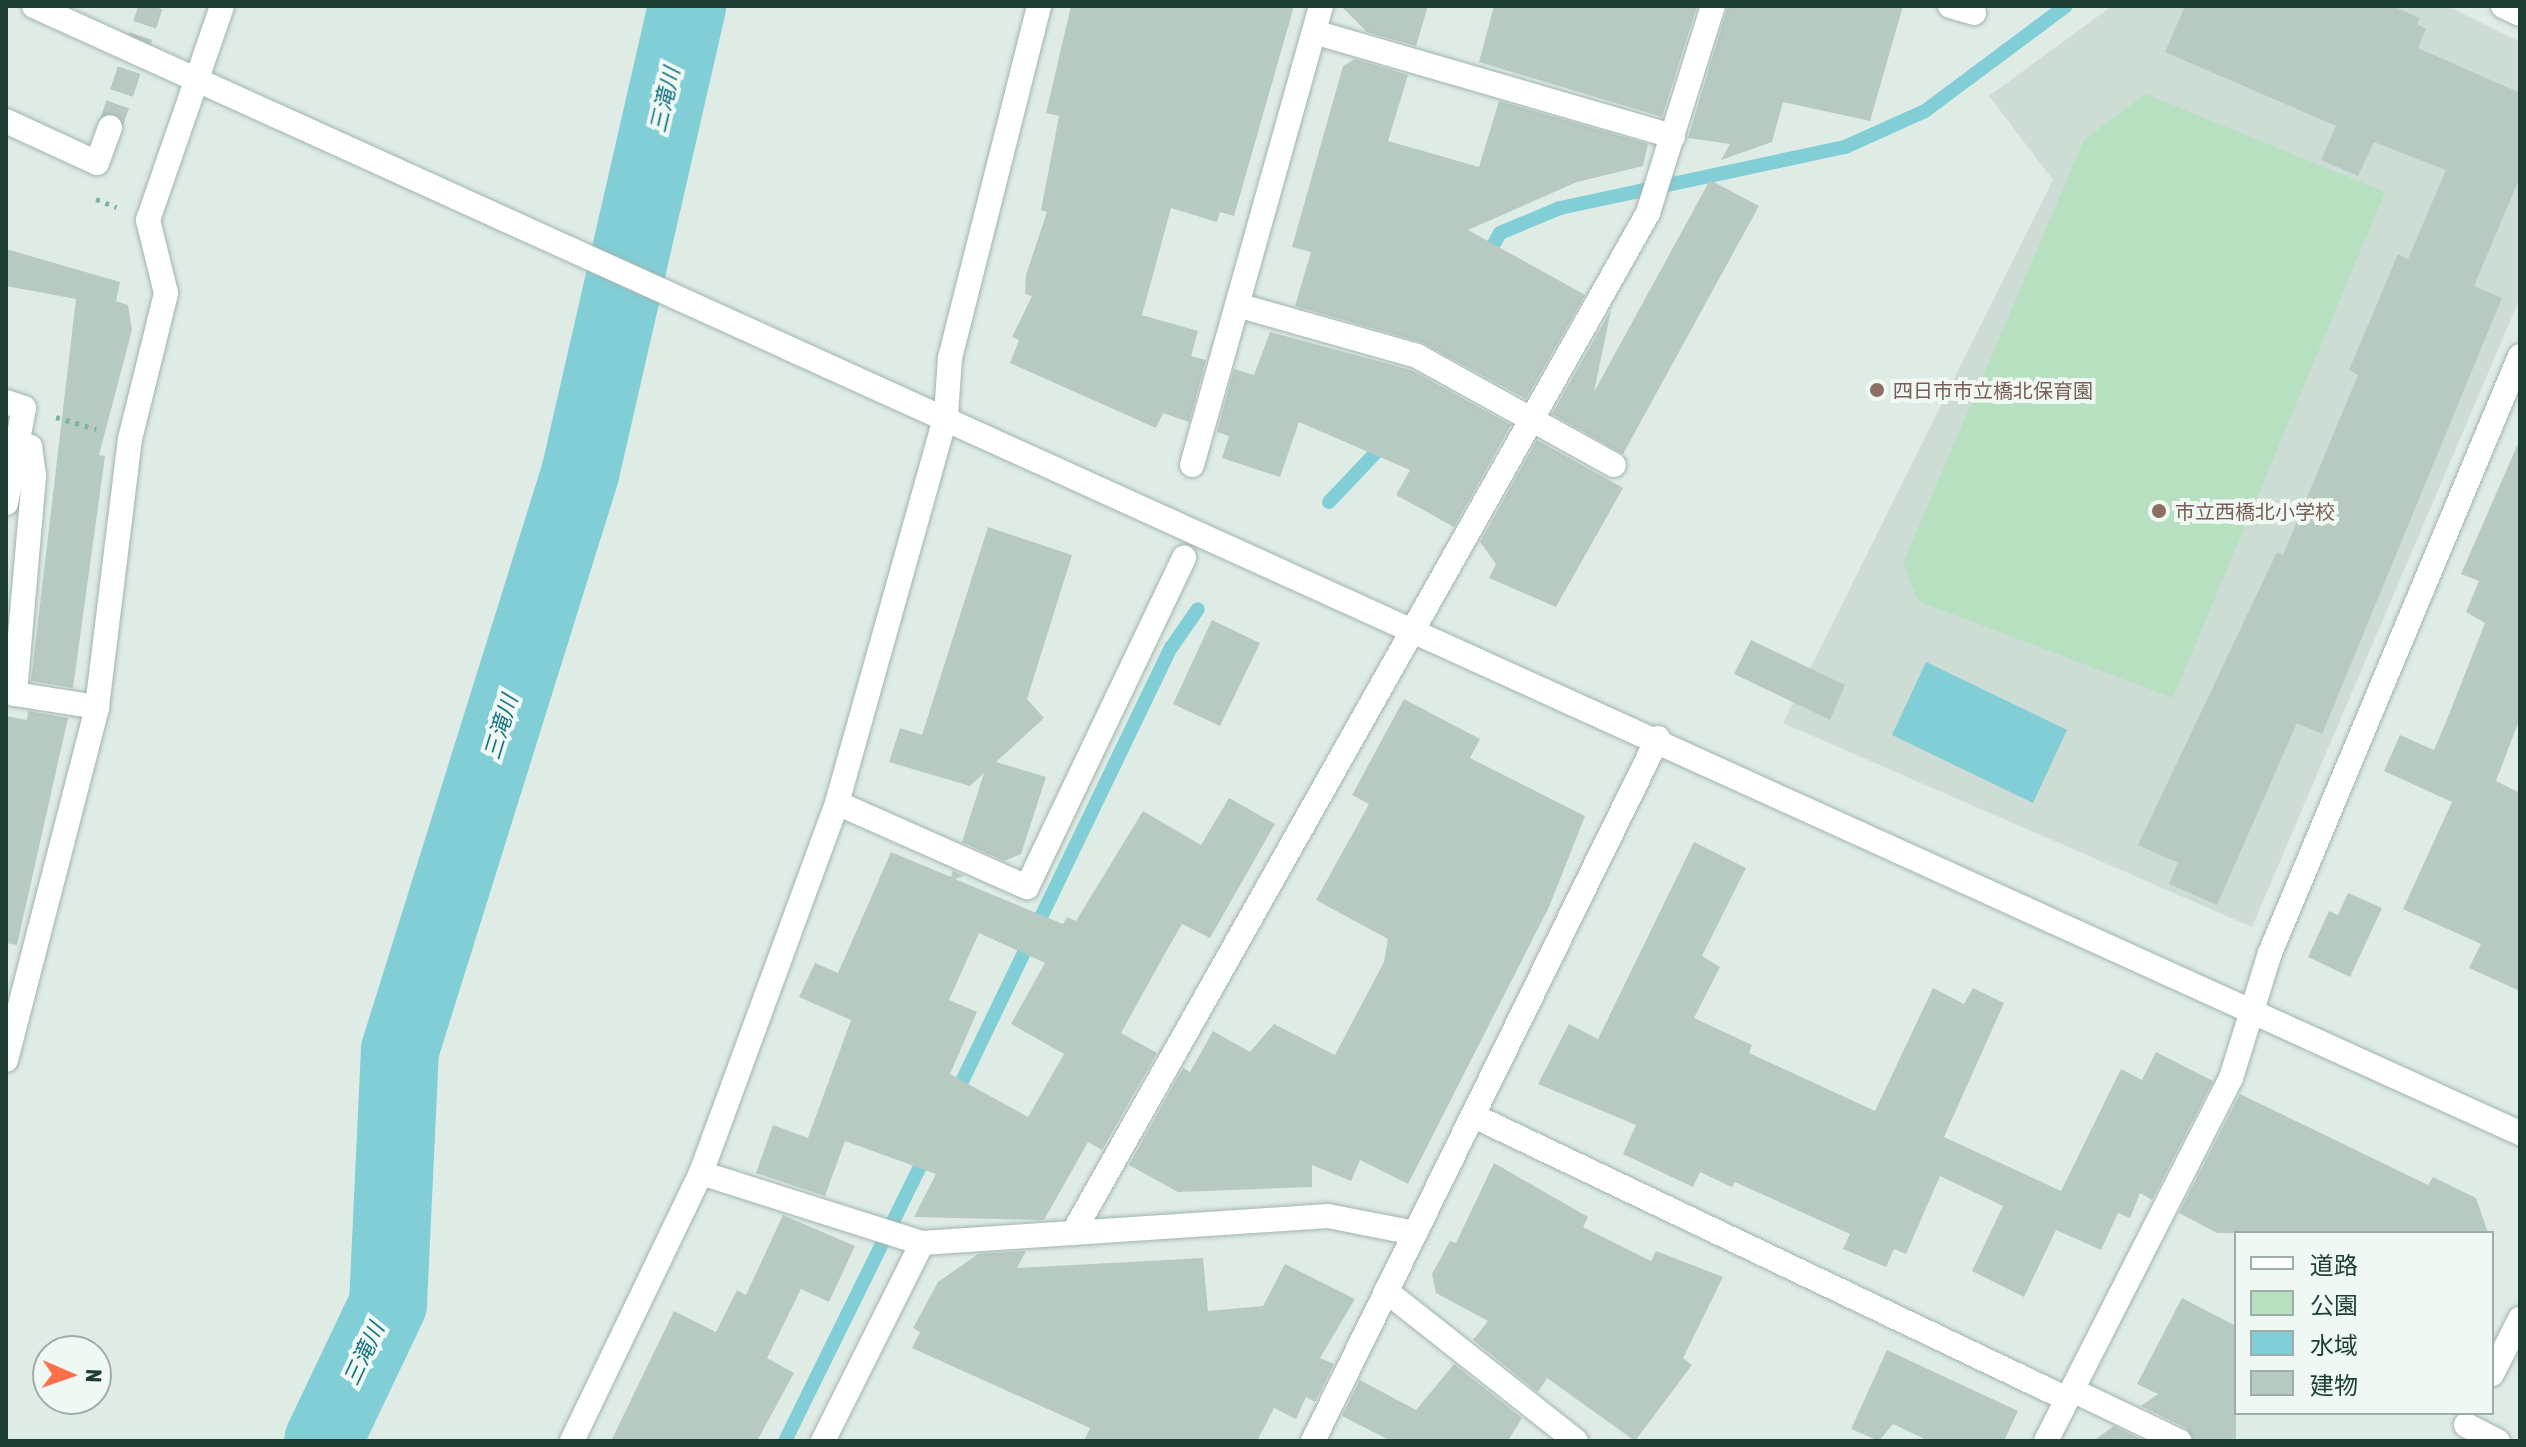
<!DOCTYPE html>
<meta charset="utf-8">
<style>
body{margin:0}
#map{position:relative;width:2526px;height:1447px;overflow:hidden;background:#dfece6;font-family:"Asap Condensed","Noto Sans JP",sans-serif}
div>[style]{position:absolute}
.built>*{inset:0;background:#cddcd5}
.green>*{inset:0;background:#b6e0bf}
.water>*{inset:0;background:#81ced7}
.stream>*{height:14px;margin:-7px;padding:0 7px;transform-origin:7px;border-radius:7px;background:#81ced7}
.river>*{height:78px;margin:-39px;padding:0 39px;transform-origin:39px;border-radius:39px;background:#81ced7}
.building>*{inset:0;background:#b7cac1}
.minor-tunnel>*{height:24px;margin-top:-12px;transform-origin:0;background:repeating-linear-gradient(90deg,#b8c9c2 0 24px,transparent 0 36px)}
.path>*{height:5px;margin-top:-2.5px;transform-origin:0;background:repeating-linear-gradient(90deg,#7cb39f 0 4px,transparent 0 10px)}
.roads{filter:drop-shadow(0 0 2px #a1b4ad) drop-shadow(0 0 2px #a1b4ad)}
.minor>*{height:24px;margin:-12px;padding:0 12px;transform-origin:12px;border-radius:12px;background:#fff}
.dots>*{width:22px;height:22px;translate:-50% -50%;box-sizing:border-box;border:4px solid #f0f8f4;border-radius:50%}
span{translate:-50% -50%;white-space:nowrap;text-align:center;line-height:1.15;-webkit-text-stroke:8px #f0f8f4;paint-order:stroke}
.education-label{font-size:20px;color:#785e54}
.left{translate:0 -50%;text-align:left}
.water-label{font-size:22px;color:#137380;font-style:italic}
.frame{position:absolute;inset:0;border:8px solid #1e3e34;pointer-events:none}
.legend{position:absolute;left:2234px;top:1231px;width:260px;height:184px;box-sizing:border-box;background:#f0f8f4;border:2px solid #9caea7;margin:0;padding:10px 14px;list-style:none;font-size:24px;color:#1e3e34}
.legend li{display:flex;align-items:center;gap:16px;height:40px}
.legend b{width:40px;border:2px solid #9caea7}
.north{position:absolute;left:32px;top:1335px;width:80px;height:80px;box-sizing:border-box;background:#f0f8f4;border:2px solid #9caea7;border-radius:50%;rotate:92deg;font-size:22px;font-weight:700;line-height:32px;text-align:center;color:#1e3e34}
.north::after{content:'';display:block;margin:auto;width:28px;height:36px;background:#ff6e4a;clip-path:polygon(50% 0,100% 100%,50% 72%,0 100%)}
</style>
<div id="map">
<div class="built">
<div style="clip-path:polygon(2112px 6px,2447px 6px,2520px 42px,2520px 298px,2252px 927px,1783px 723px,2053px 180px,1989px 96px)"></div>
</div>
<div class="green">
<div style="clip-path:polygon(2146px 94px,2385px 192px,2173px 698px,1918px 601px,1903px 563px,2084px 140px)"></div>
</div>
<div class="water">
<div style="clip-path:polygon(1926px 662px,2067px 730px,2033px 803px,1892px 735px)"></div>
<div style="clip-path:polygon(390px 1344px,355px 1441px,330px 1441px)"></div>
</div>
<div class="stream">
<div style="left:1484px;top:261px;width:32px;rotate:-60deg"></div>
<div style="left:1500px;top:233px;width:65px;rotate:-22.6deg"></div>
<div style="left:1560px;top:208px;width:291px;rotate:-12.1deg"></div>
<div style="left:1845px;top:147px;width:88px;rotate:-24.2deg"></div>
<div style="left:1925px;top:111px;width:176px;rotate:-36.7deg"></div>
<div style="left:1329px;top:502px;width:83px;rotate:-46.5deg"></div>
<div style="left:954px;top:1098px;width:500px;rotate:-64.3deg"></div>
<div style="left:1171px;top:648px;width:47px;rotate:-55.3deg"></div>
<div style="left:785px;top:1441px;width:321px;rotate:-63.8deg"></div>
</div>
<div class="river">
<div style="left:323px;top:1441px;width:152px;rotate:-64.6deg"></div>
<div style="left:388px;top:1304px;width:254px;rotate:-87.3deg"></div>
<div style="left:400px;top:1050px;width:603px;rotate:-72.65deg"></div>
<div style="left:580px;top:474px;width:480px;rotate:-77.1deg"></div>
</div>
<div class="building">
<div style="clip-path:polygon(1071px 6px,1294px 6px,1234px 216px,1220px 212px,1217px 222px,1171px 208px,1142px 315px,1198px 331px,1191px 356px,1206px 360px,1189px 422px,1163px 413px,1156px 428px,1010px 363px,1019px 340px,1012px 337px,1032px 296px,1025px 294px,1026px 275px,1047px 212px,1041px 210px,1059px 116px,1046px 113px)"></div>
<div style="clip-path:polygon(1341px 6px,1428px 6px,1416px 46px,1367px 32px)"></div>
<div style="clip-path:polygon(1494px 6px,1697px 6px,1662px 117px,1479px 62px)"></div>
<div style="clip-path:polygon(1728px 6px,1903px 6px,1870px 121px,1783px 102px,1772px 142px,1721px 160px,1730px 144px,1688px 138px)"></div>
<div style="clip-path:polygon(2185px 6px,2392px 6px,2420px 18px,2417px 24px,2426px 29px,2418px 48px,2520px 93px,2520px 177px,2474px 286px,2502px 298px,2322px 734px,2297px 723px,2217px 905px,2169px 884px,2178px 863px,2138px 845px,2277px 552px,2283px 555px,2358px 375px,2349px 370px,2398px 254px,2408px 259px,2446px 170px,2374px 142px,2358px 176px,2321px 160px,2336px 126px,2165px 52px)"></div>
<div style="clip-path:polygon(1355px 59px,1408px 75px,1388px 141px,1479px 167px,1499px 101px,1648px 144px,1643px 166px,1577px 182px,1468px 230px,1585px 295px,1526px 399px,1421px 342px,1295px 306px,1311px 252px,1292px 247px,1343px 66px)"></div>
<div style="clip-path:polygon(1710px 180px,1759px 206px,1623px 454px,1552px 414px,1611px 310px,1594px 392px)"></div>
<div style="clip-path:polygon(6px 249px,120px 282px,116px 301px,128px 305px,132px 330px,99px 455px,105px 456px,73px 688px,31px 681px,76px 299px,6px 286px)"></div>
<div style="clip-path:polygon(1270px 332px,1411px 370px,1511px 425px,1454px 527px,1396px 495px,1410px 470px,1299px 422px,1280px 477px,1222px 458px,1229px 436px,1217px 432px,1234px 369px,1254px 375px)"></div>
<div style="clip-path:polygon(2520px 439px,2520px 718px,2496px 781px,2520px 793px,2520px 991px,2469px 968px,2481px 944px,2403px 909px,2452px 802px,2384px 771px,2400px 735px,2434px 750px,2450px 712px,2485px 623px,2466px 612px,2479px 581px,2461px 574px)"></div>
<div style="clip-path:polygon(1537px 440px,1623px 488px,1556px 607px,1489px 578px,1496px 564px,1480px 542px)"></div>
<div style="clip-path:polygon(988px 527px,1072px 555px,1027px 699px,1044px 718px,996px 762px,1046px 777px,1021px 854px,1004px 861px,962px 842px,984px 773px,970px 786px,889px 762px,900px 728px,922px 735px)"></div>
<div style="clip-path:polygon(1212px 620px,1260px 643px,1220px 726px,1173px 704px)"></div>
<div style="clip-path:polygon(1751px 640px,1845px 685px,1830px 720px,1734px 674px)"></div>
<div style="clip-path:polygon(1404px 699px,1480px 739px,1470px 758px,1585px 816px,1549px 907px,1408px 1184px,1360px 1160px,1351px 1181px,1312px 1165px,1312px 1187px,1178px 1192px,1129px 1165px,1183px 1068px,1190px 1072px,1213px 1031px,1250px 1052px,1274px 1024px,1335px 1055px,1384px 962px,1388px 939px,1316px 900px,1369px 804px,1352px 795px)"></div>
<div style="clip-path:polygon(28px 711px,68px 718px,17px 945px,6px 943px,6px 716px,27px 720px)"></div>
<div style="clip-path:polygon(evenodd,1229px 798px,1275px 824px,1210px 938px,1182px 924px,1163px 957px,1121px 1033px,1157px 1053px,1102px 1150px,1088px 1142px,1044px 1220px,914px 1217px,936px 1174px,845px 1141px,825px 1196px,756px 1173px,773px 1125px,808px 1138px,851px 1020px,799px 997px,815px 963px,838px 973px,891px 852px,951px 877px,953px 871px,964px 876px,955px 879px,1063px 924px,1067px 917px,1076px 921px,1143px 811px,1201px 845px,1229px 798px,979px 933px,1045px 963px,1011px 1024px,1064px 1054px,1028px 1117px,950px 1074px,977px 1012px,949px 1000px,979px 933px)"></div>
<div style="clip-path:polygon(1694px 842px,1746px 868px,1702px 956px,1720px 967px,1694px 1018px,1752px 1045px,1749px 1053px,1875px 1111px,1933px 988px,1964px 1004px,1973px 988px,2004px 1003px,1944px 1137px,2061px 1191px,2121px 1069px,2142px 1080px,2156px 1052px,2213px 1081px,2152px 1200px,2140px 1193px,2130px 1218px,2118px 1213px,2101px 1250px,2056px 1230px,2024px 1297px,1972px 1271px,2003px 1206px,1940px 1176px,1906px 1254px,1894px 1249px,1886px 1267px,1843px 1249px,1850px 1234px,1735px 1182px,1732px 1187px,1700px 1172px,1693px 1187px,1623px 1154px,1636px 1125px,1538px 1084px,1569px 1024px,1598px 1039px)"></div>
<div style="clip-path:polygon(2348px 893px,2382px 908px,2350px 977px,2308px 957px,2329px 911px,2338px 915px)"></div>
<div style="clip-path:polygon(2240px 1094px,2428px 1185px,2433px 1177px,2476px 1198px,2488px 1233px,2217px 1233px,2179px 1213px)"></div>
<div style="clip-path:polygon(1494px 1163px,1588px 1217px,1583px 1227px,1651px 1261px,1656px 1251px,1723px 1277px,1683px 1358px,1692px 1365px,1635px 1441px,1547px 1378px,1538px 1392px,1473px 1340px,1488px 1321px,1436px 1293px,1432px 1274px,1450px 1241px,1456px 1243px)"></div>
<div style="clip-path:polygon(783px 1215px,855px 1246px,829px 1302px,801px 1289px,767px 1358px,794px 1373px,757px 1441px,611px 1441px,674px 1311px,716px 1332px,737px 1290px,746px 1295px)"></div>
<div style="clip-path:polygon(1026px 1251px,1017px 1268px,1203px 1258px,1208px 1311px,1263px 1306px,1285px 1264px,1355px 1299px,1320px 1358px,1334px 1364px,1315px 1402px,1306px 1397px,1296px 1419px,1274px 1408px,1257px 1441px,1084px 1441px,1090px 1428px,912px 1348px,920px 1332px,913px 1328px,938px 1282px,978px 1254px)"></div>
<div style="clip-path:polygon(2182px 1298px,2236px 1326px,2236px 1441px,2194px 1441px,2186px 1428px,2141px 1406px,2158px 1394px,2137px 1384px)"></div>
<div style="clip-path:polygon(1887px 1350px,2018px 1411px,2004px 1441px,1929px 1441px,1893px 1424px,1879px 1441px,1851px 1429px)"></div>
<div style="clip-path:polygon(1454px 1364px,1522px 1418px,1508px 1441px,1391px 1441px,1342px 1416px,1360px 1380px,1416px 1410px)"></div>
<div style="clip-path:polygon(2114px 1426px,2144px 1441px,2093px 1441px)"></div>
</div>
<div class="minor-tunnel">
<div style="left:110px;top:127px;width:128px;rotate:-71.3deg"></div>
</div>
<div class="path">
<div style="left:96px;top:199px;width:22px;rotate:22deg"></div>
<div style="left:56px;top:417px;width:42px;rotate:16.7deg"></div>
</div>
<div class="roads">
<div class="minor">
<div style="left:34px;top:6px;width:2730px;rotate:24.39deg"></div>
<div style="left:1950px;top:6px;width:25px;rotate:16deg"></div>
<div style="left:2503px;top:6px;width:19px;rotate:25deg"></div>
<div style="left:1314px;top:32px;width:374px;rotate:16.2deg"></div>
<div style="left:6px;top:121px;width:100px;rotate:24.8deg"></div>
<div style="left:97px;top:163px;width:38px;rotate:-70deg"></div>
<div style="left:1237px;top:305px;width:187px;rotate:15.8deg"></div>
<div style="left:1417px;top:356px;width:225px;rotate:29deg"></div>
<div style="left:6px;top:402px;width:19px;rotate:18deg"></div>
<div style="left:24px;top:408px;width:97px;rotate:100.7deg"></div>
<div style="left:17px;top:443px;width:14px;rotate:17deg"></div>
<div style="left:30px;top:447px;width:29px;rotate:82deg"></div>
<div style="left:34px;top:476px;width:219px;rotate:95deg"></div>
<div style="left:15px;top:694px;width:83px;rotate:9deg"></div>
<div style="left:1192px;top:465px;width:477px;rotate:-74.3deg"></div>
<div style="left:837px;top:803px;width:208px;rotate:23.9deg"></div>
<div style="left:1027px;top:887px;width:365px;rotate:-64.5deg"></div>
<div style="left:6px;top:1060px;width:365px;rotate:-75.5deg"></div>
<div style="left:97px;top:707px;width:270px;rotate:-83deg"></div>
<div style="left:130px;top:439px;width:150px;rotate:-76.1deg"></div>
<div style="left:166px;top:293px;width:75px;rotate:-103.9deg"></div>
<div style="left:148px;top:220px;width:226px;rotate:-70.9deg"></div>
<div style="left:1474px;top:1116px;width:657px;rotate:25.51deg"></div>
<div style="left:701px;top:1173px;width:232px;rotate:17.6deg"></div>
<div style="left:1073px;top:1233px;width:1171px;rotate:-60.59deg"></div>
<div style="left:1648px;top:213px;width:217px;rotate:-72.6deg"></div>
<div style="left:1386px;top:1291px;width:242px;rotate:38.3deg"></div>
<div style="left:2492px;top:1374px;width:62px;rotate:-63deg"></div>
<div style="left:2072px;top:1390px;width:119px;rotate:25.5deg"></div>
<div style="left:2466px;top:1425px;width:36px;rotate:27deg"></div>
<div style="left:572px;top:1441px;width:297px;rotate:-64.3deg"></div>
<div style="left:701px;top:1173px;width:394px;rotate:-69.8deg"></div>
<div style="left:837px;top:803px;width:403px;rotate:-74.3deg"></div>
<div style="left:946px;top:415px;width:57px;rotate:-86deg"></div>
<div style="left:950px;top:358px;width:363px;rotate:-75.8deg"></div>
<div style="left:823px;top:1441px;width:221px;rotate:-63.4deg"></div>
<div style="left:922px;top:1243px;width:407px;rotate:-3.8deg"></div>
<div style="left:1328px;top:1216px;width:89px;rotate:11.1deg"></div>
<div style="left:1313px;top:1441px;width:783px;rotate:-63.86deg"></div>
<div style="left:2046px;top:1441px;width:407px;rotate:-63deg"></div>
<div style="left:2231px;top:1078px;width:131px;rotate:-72.7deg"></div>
<div style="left:2270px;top:953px;width:647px;rotate:-67.28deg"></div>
</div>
</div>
<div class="dots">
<div style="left:1877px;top:390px;background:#8d6e63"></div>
<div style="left:2159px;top:511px;background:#8d6e63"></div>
</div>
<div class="education-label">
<span class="left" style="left:1893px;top:390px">四日市市立橋北保育園</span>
<span class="left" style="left:2175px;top:511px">市立西橋北小学校</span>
</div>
<div class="water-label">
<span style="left:665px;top:100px;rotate:-77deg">三滝川</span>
<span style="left:501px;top:727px;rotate:-73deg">三滝川</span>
<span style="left:364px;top:1354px;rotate:-65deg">三滝川</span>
</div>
<div class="frame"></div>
<ul class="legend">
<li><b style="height:10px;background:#fff"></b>道路</li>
<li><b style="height:22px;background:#b6e0bf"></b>公園</li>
<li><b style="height:22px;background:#81ced7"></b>水域</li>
<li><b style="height:22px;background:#b7cac1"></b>建物</li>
</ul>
<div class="north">N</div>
</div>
